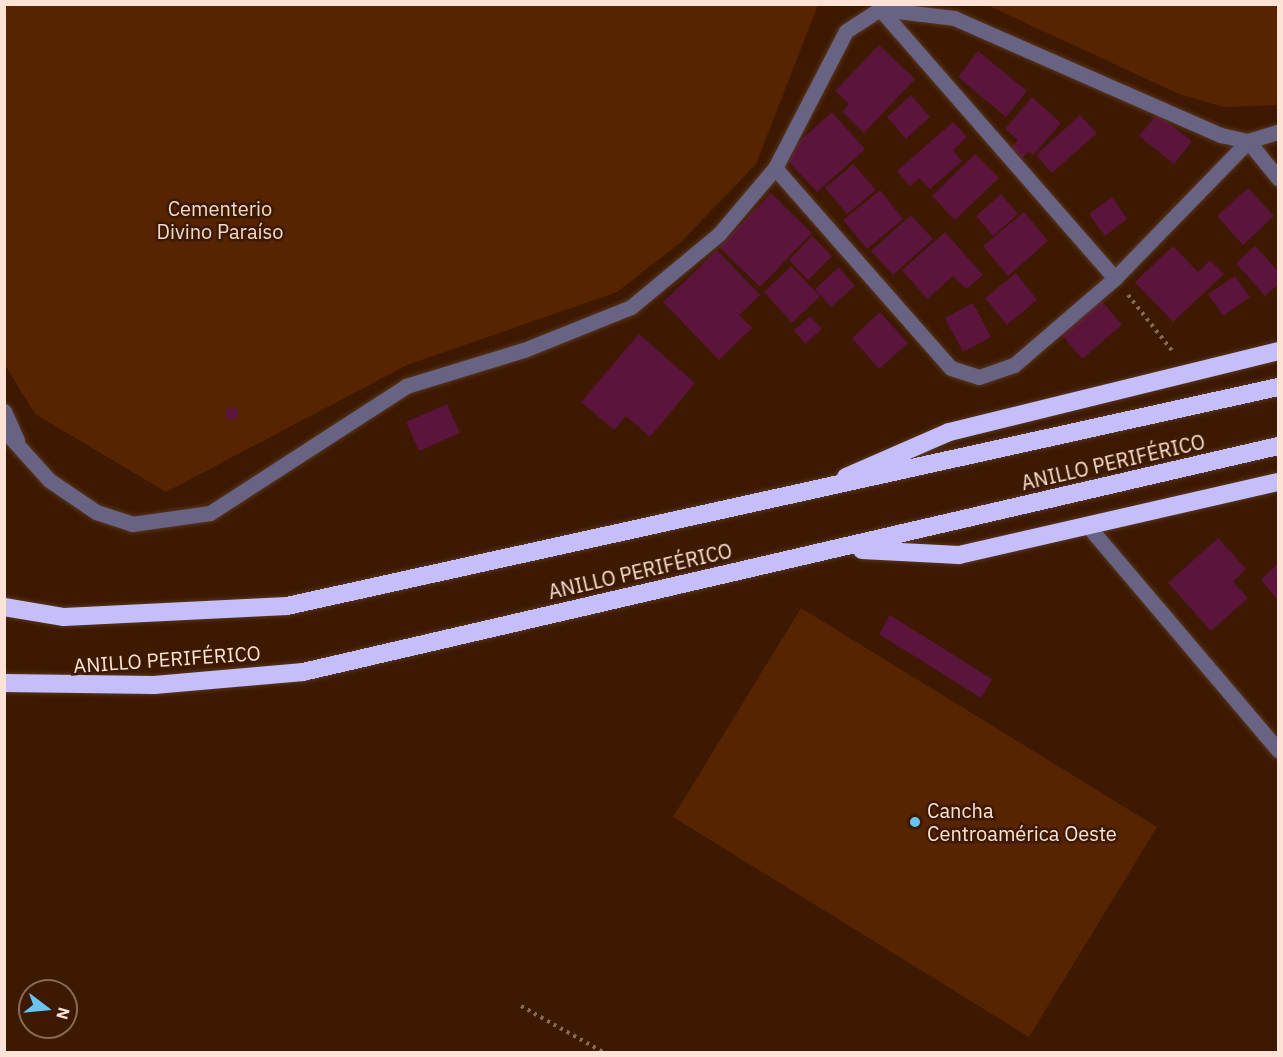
<!DOCTYPE html>
<meta charset="utf-8">
<style>
body{margin:0}
#map{position:relative;width:1283px;height:1057px;overflow:hidden;background:#3d1901;font-family:"IBM Plex Sans",sans-serif}
div>[style]{position:absolute}
.green>*{inset:0;background:#562400}
.building>*{inset:0;background:#5b143b}
.path>*{height:4px;margin-top:-2px;transform-origin:0;background:repeating-linear-gradient(90deg,#896a56 0 3px,transparent 0 7.5px)}
.roads{filter:drop-shadow(0 0 2px #58351f) drop-shadow(0 0 2px #58351f)}
.minor>*{height:15px;margin:-7.5px;padding:0 7.5px;transform-origin:7.5px;border-radius:7.5px;background:#686383}
.highway>*{height:18px;margin:-9px;padding:0 9px;transform-origin:9px;border-radius:9px;background:#c6bdfb}
.dots>*{width:16px;height:16px;translate:-50% -50%;box-sizing:border-box;border:3px solid #3d1901;border-radius:50%}
span{translate:-50% -50%;white-space:nowrap;text-align:center;line-height:1.15;-webkit-text-stroke:5px #3d1901;paint-order:stroke}
.park-label{font-size:20px;color:#f0dace}
.street-label{font-size:20px;color:#fce3d6}
.poi-label{font-size:20px;color:#fce3d6}
.left{translate:0 -50%;text-align:left}
.frame{position:absolute;inset:0;border:6px solid #fce3d6;pointer-events:none}
.north{position:absolute;left:18px;top:979px;width:60px;height:60px;box-sizing:border-box;background:#3d1901;border:2px solid #896a56;border-radius:50%;rotate:106deg;font-size:16px;font-weight:700;line-height:24px;text-align:center;color:#fce3d6}
.north::after{content:'';display:block;margin:auto;width:21px;height:27px;background:#68c4f0;clip-path:polygon(50% 0,100% 100%,50% 72%,0 100%)}
</style>
<div id="map">
<div class="green">
<div style="clip-path:polygon(5px 5px,818px 5px,756px 164px,680px 243px,617px 292px,407px 365px,166px 492px,35px 414px,5px 365px)"></div>
<div style="clip-path:polygon(987px 5px,1278px 5px,1278px 105px,1224px 107px,1179px 94px)"></div>
<div style="clip-path:polygon(801px 608px,1157px 827px,1029px 1037px,673px 817px)"></div>
</div>
<div class="building">
<div style="clip-path:polygon(879px 45px,915px 79px,864px 133px,842px 112px,849px 104px,835px 91px)"></div>
<div style="clip-path:polygon(978px 51px,1027px 91px,1006px 117px,958px 77px)"></div>
<div style="clip-path:polygon(911px 95px,930px 117px,906px 139px,887px 117px)"></div>
<div style="clip-path:polygon(1032px 97px,1061px 123px,1033px 155px,1029px 151px,1021px 160px,1009px 150px,1018px 140px,1005px 129px)"></div>
<div style="clip-path:polygon(832px 112px,865px 149px,817px 192px,783px 156px)"></div>
<div style="clip-path:polygon(1157px 114px,1192px 141px,1174px 164px,1139px 136px)"></div>
<div style="clip-path:polygon(1080px 115px,1097px 133px,1052px 173px,1036px 155px)"></div>
<div style="clip-path:polygon(953px 122px,967px 137px,953px 150px,962px 161px,930px 189px,919px 178px,910px 186px,897px 171px)"></div>
<div style="clip-path:polygon(975px 154px,999px 178px,955px 220px,932px 196px)"></div>
<div style="clip-path:polygon(853px 164px,876px 190px,847px 214px,825px 188px)"></div>
<div style="clip-path:polygon(1248px 188px,1274px 216px,1243px 245px,1217px 216px)"></div>
<div style="clip-path:polygon(880px 190px,903px 219px,867px 249px,843px 220px)"></div>
<div style="clip-path:polygon(771px 193px,812px 233px,760px 287px,719px 247px)"></div>
<div style="clip-path:polygon(1001px 194px,1018px 214px,993px 236px,976px 216px)"></div>
<div style="clip-path:polygon(1112px 197px,1127px 219px,1105px 236px,1089px 214px)"></div>
<div style="clip-path:polygon(1024px 212px,1048px 241px,1008px 276px,983px 246px)"></div>
<div style="clip-path:polygon(911px 215px,933px 239px,893px 275px,871px 251px)"></div>
<div style="clip-path:polygon(945px 232px,983px 275px,966px 289px,953px 276px,927px 299px,902px 270px)"></div>
<div style="clip-path:polygon(812px 236px,832px 256px,808px 280px,789px 260px)"></div>
<div style="clip-path:polygon(1173px 246px,1198px 272px,1210px 260px,1224px 274px,1173px 322px,1135px 282px)"></div>
<div style="clip-path:polygon(1255px 246px,1278px 271px,1278px 284px,1265px 296px,1236px 263px)"></div>
<div style="clip-path:polygon(717px 250px,760px 295px,739px 315px,752px 328px,719px 360px,663px 302px)"></div>
<div style="clip-path:polygon(791px 266px,820px 296px,792px 323px,764px 292px)"></div>
<div style="clip-path:polygon(839px 267px,855px 286px,831px 307px,815px 289px)"></div>
<div style="clip-path:polygon(1016px 273px,1037px 300px,1007px 325px,985px 298px)"></div>
<div style="clip-path:polygon(1235px 276px,1250px 297px,1223px 316px,1208px 294px)"></div>
<div style="clip-path:polygon(1101px 300px,1122px 325px,1082px 359px,1061px 334px)"></div>
<div style="clip-path:polygon(973px 303px,991px 337px,963px 352px,945px 318px)"></div>
<div style="clip-path:polygon(880px 312px,908px 343px,879px 369px,852px 338px)"></div>
<div style="clip-path:polygon(810px 316px,822px 329px,805px 344px,794px 330px)"></div>
<div style="clip-path:polygon(639px 334px,695px 383px,650px 437px,626px 416px,614px 430px,581px 402px)"></div>
<div style="clip-path:polygon(447px 404px,460px 433px,419px 451px,406px 422px)"></div>
<div style="clip-path:polygon(236px 407px,239px 417px,226px 420px,226px 409px)"></div>
<div style="clip-path:polygon(1218px 538px,1246px 569px,1233px 582px,1248px 598px,1211px 631px,1168px 583px)"></div>
<div style="clip-path:polygon(1278px 563px,1278px 600px,1261px 580px)"></div>
<div style="clip-path:polygon(890px 615px,992px 679px,981px 698px,879px 634px)"></div>
</div>
<div class="path">
<div style="left:1128px;top:295px;width:74px;rotate:51.6deg"></div>
<div style="left:521px;top:1006px;width:94px;rotate:29.3deg"></div>
</div>
<div class="roads">
<div class="minor">
<div style="left:880px;top:9px;width:357px;rotate:48.9deg"></div>
<div style="left:1248px;top:141px;width:48px;rotate:51deg"></div>
<div style="left:775px;top:168px;width:266px;rotate:48.7deg"></div>
<div style="left:951px;top:368px;width:29px;rotate:18deg"></div>
<div style="left:979px;top:377px;width:37px;rotate:-19deg"></div>
<div style="left:1014px;top:365px;width:133px;rotate:-40.7deg"></div>
<div style="left:1115px;top:278px;width:191px;rotate:-45.8deg"></div>
<div style="left:4px;top:411px;width:32px;rotate:66deg"></div>
<div style="left:4px;top:430px;width:67px;rotate:48deg"></div>
<div style="left:49px;top:480px;width:57px;rotate:34.2deg"></div>
<div style="left:96px;top:512px;width:38px;rotate:18deg"></div>
<div style="left:132px;top:524px;width:79px;rotate:-8deg"></div>
<div style="left:210px;top:513px;width:234px;rotate:-32.9deg"></div>
<div style="left:406px;top:386px;width:123px;rotate:-17deg"></div>
<div style="left:524px;top:350px;width:115px;rotate:-21.9deg"></div>
<div style="left:631px;top:307px;width:114px;rotate:-39.7deg"></div>
<div style="left:719px;top:234px;width:87px;rotate:-49.7deg"></div>
<div style="left:775px;top:168px;width:154px;rotate:-62.6deg"></div>
<div style="left:846px;top:31px;width:40px;rotate:-32.9deg"></div>
<div style="left:880px;top:9px;width:75px;rotate:6.9deg"></div>
<div style="left:954px;top:18px;width:292px;rotate:23.7deg"></div>
<div style="left:1221px;top:135px;width:28px;rotate:13deg"></div>
<div style="left:1248px;top:141px;width:31px;rotate:-17deg"></div>
<div style="left:1088px;top:526px;width:294px;rotate:49.7deg"></div>
</div>
<div class="highway">
<div style="left:846px;top:477px;width:112px;rotate:-23.6deg"></div>
<div style="left:949px;top:432px;width:339px;rotate:-13.8deg"></div>
<div style="left:862px;top:550px;width:97px;rotate:3deg"></div>
<div style="left:959px;top:555px;width:327px;rotate:-12.9deg"></div>
<div style="left:4px;top:607px;width:61px;rotate:9.5deg"></div>
<div style="left:64px;top:617px;width:223px;rotate:-2.8deg"></div>
<div style="left:287px;top:606px;width:1015px;rotate:-12.46deg"></div>
<div style="left:4px;top:683px;width:150px;rotate:0.8deg"></div>
<div style="left:154px;top:685px;width:150px;rotate:-5deg"></div>
<div style="left:303px;top:672px;width:1001px;rotate:-13.05deg"></div>
</div>
</div>
<div class="dots">
<div style="left:915px;top:822px;background:#68c4f0"></div>
</div>
<div class="park-label">
<span style="left:220px;top:220px">Cementerio<br>Divino Paraíso</span>
</div>
<div class="street-label">
<span style="left:1113px;top:462px;rotate:-13deg">ANILLO PERIFÉRICO</span>
<span style="left:640px;top:571px;rotate:-13deg">ANILLO PERIFÉRICO</span>
<span style="left:167px;top:659px;rotate:-4deg">ANILLO PERIFÉRICO</span>
</div>
<div class="poi-label">
<span class="left" style="left:927px;top:822px">Cancha<br>Centroamérica Oeste</span>
</div>
<div class="frame"></div>
<div class="north">N</div>
</div>
